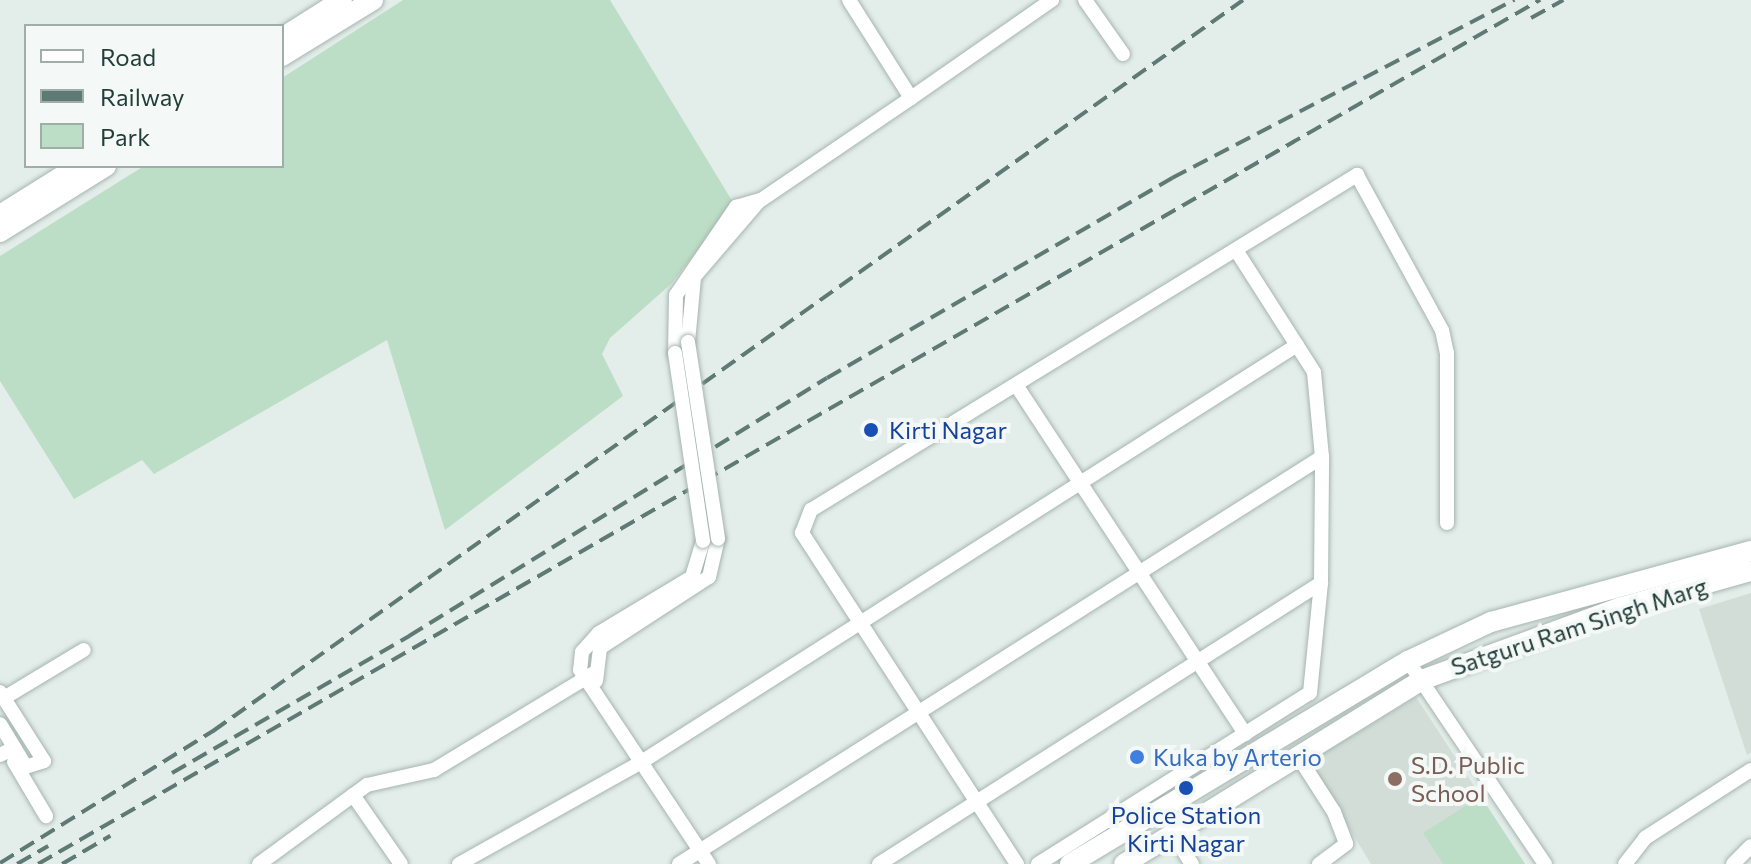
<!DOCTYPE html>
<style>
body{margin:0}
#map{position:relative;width:1751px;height:864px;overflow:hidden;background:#e3ede9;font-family:Commissioner,sans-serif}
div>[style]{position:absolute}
.built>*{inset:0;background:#d2ddd8}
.green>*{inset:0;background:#bddec6}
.roads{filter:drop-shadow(0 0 2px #a6b5b0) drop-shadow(0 0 2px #a6b5b0)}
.street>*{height:14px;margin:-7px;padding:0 7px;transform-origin:7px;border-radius:7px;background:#fff}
.secondary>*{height:20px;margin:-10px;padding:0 10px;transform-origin:10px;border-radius:10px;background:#fff}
.rail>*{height:4px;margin-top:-2px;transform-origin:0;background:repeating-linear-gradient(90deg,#5e7a72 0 16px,transparent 0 24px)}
.bridges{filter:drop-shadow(0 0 2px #a6b5b0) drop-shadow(0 0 2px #a6b5b0)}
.street-bridge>*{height:14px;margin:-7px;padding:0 7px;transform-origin:7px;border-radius:7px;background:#fff}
.dots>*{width:22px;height:22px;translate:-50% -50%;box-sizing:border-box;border:4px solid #f4f9f7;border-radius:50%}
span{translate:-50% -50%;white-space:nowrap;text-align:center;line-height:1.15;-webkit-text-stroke:8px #f4f9f7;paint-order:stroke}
.transit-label{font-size:24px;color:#164399}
.left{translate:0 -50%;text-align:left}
.street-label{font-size:24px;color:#233e37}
.shop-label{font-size:24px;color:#366cbe}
.education-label{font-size:24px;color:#785e54}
.legend{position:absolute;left:24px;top:24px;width:260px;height:144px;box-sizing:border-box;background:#f4f9f7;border:2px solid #a0aeaa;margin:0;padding:10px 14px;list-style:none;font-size:24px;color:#233e37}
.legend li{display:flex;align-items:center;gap:16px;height:40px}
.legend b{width:40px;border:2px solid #a0aeaa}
</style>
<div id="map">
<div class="built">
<div style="clip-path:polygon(1751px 593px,1751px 753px,1747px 755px,1699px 609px)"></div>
<div style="clip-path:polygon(1416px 697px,1525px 864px,1371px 864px,1309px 762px)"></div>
</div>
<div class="green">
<div style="clip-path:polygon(403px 0,610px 0,734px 204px,671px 284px,610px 338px,602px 354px,623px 396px,445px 530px,387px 340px,154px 474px,142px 460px,74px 499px,0 381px,0 256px,144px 166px,282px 166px,282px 78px)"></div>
<div style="clip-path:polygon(1481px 796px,1481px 797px,1525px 864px,1443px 864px,1423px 833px)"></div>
</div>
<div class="roads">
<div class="street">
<div style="left:1085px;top:0;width:66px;rotate:54.9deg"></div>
<div style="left:911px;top:98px;width:172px;rotate:-34.8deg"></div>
<div style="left:688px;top:342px;width:65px;rotate:-84.7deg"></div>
<div style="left:694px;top:277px;width:101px;rotate:-49.4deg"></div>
<div style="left:675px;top:353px;width:58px;rotate:-89deg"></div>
<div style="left:676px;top:295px;width:107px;rotate:-55.7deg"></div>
<div style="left:736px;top:207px;width:26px;rotate:-16deg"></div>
<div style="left:761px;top:200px;width:181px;rotate:-34.2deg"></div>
<div style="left:911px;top:98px;width:116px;rotate:-122.3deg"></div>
<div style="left:1018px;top:388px;width:414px;rotate:56.7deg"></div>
<div style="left:703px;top:541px;width:38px;rotate:107deg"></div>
<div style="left:692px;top:577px;width:109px;rotate:148.9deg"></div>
<div style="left:599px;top:633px;width:25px;rotate:132deg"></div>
<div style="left:582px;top:652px;width:18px;rotate:96deg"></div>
<div style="left:580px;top:670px;width:233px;rotate:56.4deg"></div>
<div style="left:1408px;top:661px;width:245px;rotate:56deg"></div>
<div style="left:596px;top:681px;width:33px;rotate:-83deg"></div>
<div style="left:600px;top:648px;width:130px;rotate:-33.1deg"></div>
<div style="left:709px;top:577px;width:39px;rotate:-77deg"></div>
<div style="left:0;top:692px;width:82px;rotate:57.5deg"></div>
<div style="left:44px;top:761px;width:19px;rotate:162deg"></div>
<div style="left:26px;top:767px;width:50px;rotate:-121.2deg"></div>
<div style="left:4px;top:698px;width:93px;rotate:-31deg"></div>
<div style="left:0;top:755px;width:16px;rotate:-27deg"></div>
<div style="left:1298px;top:756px;width:67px;rotate:57.3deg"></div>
<div style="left:1334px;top:812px;width:34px;rotate:69deg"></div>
<div style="left:1346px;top:844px;width:34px;rotate:143deg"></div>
<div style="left:14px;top:762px;width:63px;rotate:59.3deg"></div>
<div style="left:353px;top:795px;width:84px;rotate:55.2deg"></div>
<div style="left:1173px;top:834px;width:36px;rotate:58deg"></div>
<div style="left:259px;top:864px;width:134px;rotate:-36.2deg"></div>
<div style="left:367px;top:785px;width:69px;rotate:-12.6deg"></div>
<div style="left:434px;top:770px;width:189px;rotate:-31.2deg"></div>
<div style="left:459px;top:864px;width:211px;rotate:-29.2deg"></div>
<div style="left:643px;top:761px;width:775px;rotate:-32.46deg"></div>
<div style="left:679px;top:864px;width:761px;rotate:-32.33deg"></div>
<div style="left:879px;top:864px;width:524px;rotate:-32.45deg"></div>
<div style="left:1017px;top:864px;width:395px;rotate:-123deg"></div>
<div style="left:802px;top:533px;width:25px;rotate:-69deg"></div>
<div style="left:811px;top:510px;width:641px;rotate:-31.53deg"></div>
<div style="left:1357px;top:175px;width:177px;rotate:61.3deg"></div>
<div style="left:1442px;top:330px;width:24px;rotate:78deg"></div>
<div style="left:1447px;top:353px;width:170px;rotate:90deg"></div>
<div style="left:1038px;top:864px;width:321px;rotate:-32.2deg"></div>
<div style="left:1310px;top:693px;width:111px;rotate:-84.3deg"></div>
<div style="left:1321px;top:583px;width:126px;rotate:-89.5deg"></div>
<div style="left:1322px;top:457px;width:85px;rotate:-95.4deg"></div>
<div style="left:1314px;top:372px;width:141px;rotate:-122.6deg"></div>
<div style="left:1625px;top:864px;width:33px;rotate:-52deg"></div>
<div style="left:1645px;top:838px;width:126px;rotate:-32.7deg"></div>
<div style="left:1733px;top:864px;width:25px;rotate:-45deg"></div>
</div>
<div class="secondary">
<div style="left:282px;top:38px;width:71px;rotate:-32.3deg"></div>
<div style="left:282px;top:56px;width:107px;rotate:-31.6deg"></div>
<div style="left:0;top:215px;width:92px;rotate:-32.1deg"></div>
<div style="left:0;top:232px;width:125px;rotate:-31.9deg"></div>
<div style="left:1070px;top:864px;width:394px;rotate:-31deg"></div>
<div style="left:1408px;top:661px;width:92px;rotate:-25.2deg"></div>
<div style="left:1491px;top:622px;width:270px;rotate:-15.3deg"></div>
<div style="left:1124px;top:864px;width:350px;rotate:-31.7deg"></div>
<div style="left:1422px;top:680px;width:210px;rotate:-20.1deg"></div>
<div style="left:1619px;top:608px;width:137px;rotate:-15.7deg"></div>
</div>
</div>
<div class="rail">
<div style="left:1531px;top:18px;width:37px;rotate:-29deg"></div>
<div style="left:172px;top:773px;width:274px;rotate:-30deg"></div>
<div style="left:409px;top:636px;width:491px;rotate:-31.7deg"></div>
<div style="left:827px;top:378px;width:399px;rotate:-30.1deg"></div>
<div style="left:1172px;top:178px;width:386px;rotate:-27.5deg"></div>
<div style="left:0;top:863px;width:251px;rotate:-31.8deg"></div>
<div style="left:213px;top:731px;width:1263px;rotate:-35.36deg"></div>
<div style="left:17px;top:864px;width:36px;rotate:-30deg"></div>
<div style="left:38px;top:864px;width:1733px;rotate:-29.91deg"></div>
<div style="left:62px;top:864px;width:56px;rotate:-30.3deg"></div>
</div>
<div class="bridges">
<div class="street-bridge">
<div style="left:688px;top:342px;width:199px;rotate:81.3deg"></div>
<div style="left:675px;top:353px;width:190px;rotate:81.5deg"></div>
</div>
</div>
<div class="dots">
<div style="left:871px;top:430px;background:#1a4fb4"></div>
<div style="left:1137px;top:757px;background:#3f7fe0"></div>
<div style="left:1395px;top:779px;background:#8d6e63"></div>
<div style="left:1186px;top:788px;background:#1a4fb4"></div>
</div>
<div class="transit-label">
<span class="left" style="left:889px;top:430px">Kirti Nagar</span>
<span style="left:1186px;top:829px">Police Station<br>Kirti Nagar</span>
</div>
<div class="street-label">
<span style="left:1579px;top:626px;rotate:-18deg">Satguru Ram Singh Marg</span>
</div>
<div class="shop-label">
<span class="left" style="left:1153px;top:757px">Kuka by Arterio</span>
</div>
<div class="education-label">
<span class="left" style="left:1411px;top:779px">S.D. Public<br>School</span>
</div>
<ul class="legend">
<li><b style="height:10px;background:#fff"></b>Road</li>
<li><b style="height:10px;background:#5e7a72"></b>Railway</li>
<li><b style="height:22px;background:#bddec6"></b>Park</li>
</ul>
</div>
